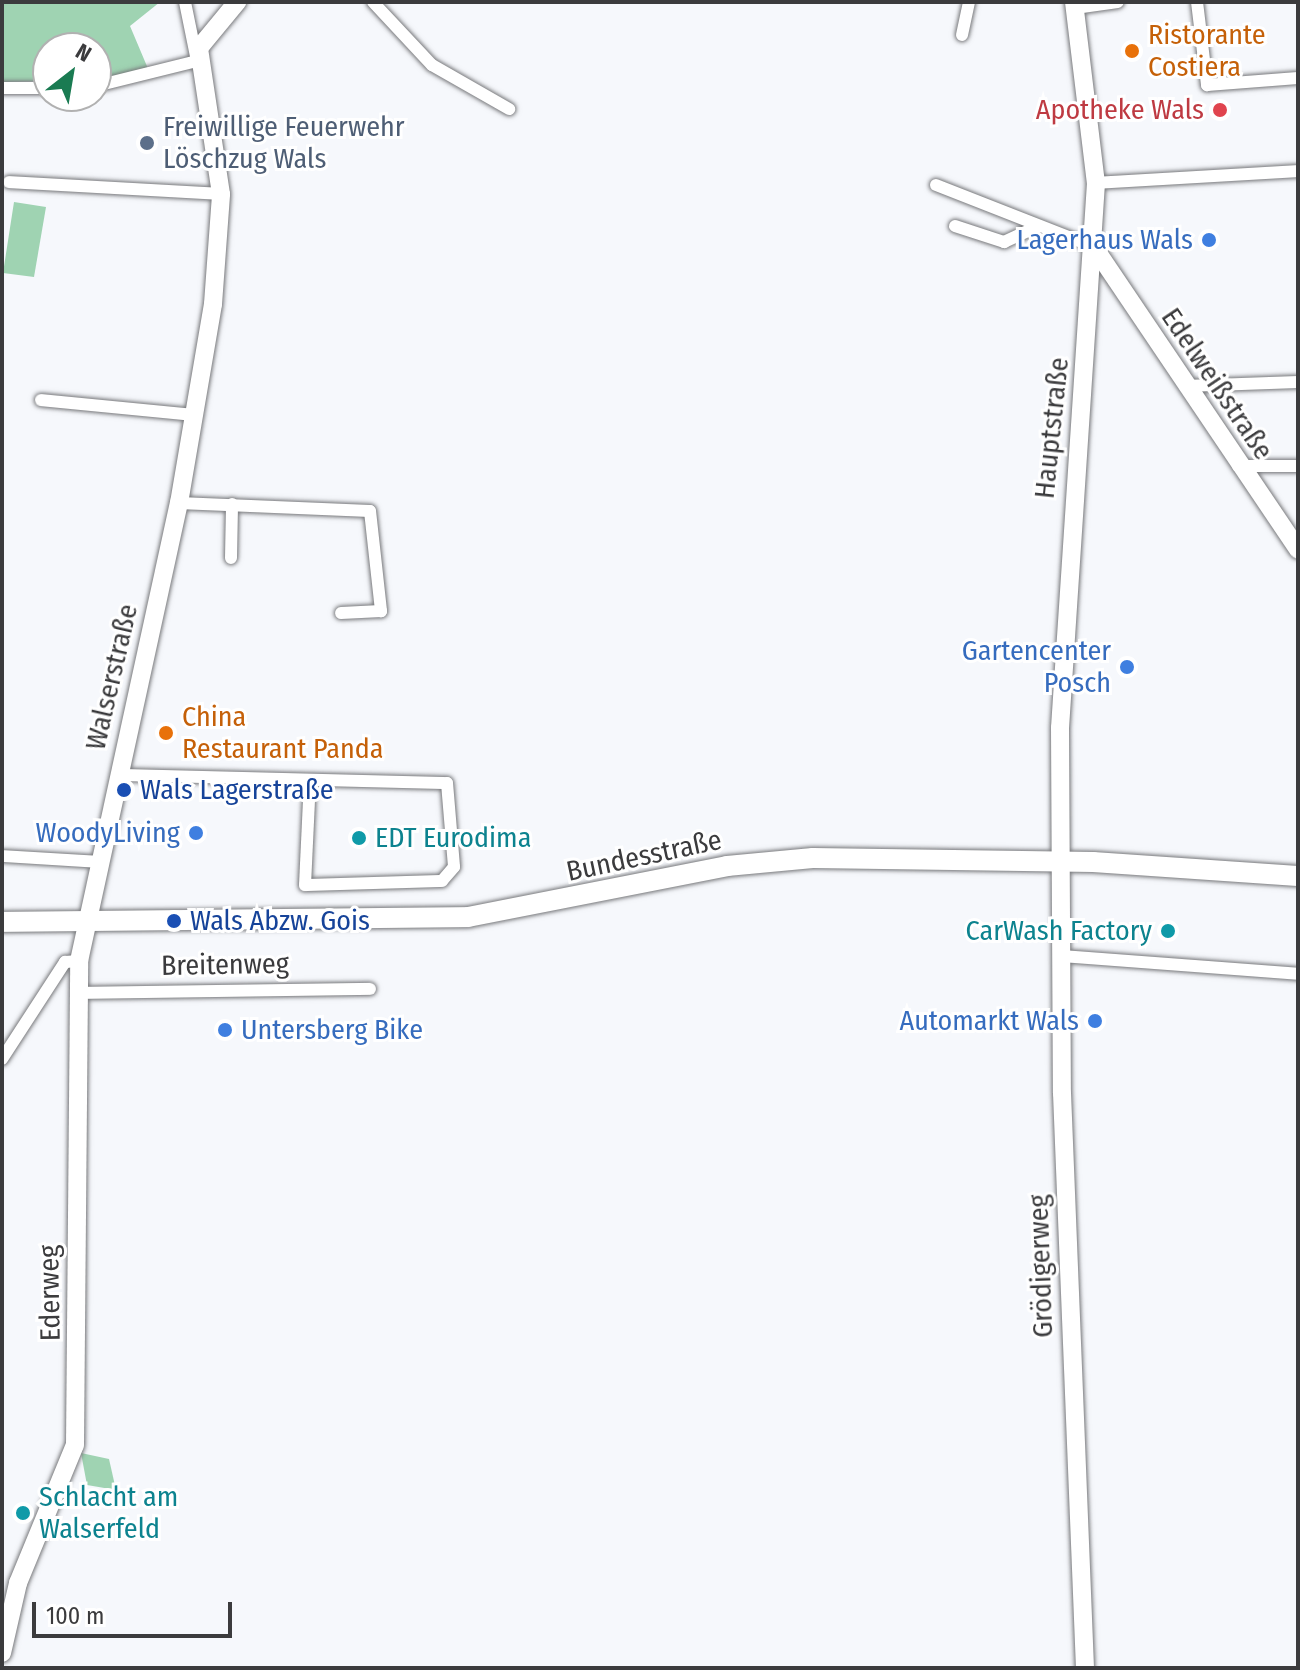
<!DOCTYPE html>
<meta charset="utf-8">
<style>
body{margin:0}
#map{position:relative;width:1300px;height:1670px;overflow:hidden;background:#f6f8fc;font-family:"Fira Sans Condensed",sans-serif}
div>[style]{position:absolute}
.green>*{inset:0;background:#9fd3b2}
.roads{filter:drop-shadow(0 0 2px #78797c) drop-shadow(0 0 2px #78797c)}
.street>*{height:12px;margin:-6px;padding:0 6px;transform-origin:6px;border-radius:6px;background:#fff}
.secondary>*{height:18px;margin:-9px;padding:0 9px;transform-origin:9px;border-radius:9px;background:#fff}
.primary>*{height:20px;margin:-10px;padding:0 10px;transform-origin:10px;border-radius:10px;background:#fff}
.dots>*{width:22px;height:22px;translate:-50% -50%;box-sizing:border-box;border:4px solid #fff;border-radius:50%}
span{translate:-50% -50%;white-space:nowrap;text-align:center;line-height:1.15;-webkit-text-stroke:6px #fff;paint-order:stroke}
.food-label{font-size:28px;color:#c56008}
.left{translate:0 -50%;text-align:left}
.health-label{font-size:28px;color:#be3a42}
.right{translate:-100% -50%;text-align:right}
.service-label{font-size:28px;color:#4e5e75}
.shop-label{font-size:28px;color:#366cbe}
.street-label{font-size:28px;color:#3b3b3d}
.transit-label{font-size:28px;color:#164399}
.culture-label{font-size:28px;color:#0d838f}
.frame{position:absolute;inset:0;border:4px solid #3b3b3d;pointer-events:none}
.north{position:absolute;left:32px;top:32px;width:80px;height:80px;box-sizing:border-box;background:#fff;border:2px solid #b1b1b1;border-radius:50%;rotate:31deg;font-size:22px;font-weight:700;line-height:32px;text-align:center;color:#3b3b3d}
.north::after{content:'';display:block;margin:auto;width:28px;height:36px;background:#1a7b52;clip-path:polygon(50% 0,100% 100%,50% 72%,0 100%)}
.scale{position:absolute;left:32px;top:1602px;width:200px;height:36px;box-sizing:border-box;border:4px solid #3b3b3d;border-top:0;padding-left:10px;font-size:24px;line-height:28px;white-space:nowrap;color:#3b3b3d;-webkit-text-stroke:6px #fff;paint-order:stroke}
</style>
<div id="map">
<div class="green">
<div style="clip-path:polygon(2px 2px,160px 2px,130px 26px,149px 71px,96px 79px,96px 48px,48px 48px,48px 81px,2px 82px)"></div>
<div style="clip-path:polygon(14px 202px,46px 207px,34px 277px,3px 273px)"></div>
<div style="clip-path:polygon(81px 1453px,109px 1459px,116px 1490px,87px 1485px)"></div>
</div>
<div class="roads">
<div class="street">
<div style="left:373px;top:2px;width:86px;rotate:46.9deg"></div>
<div style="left:432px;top:65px;width:89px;rotate:29.7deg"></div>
<div style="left:1197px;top:2px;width:84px;rotate:83.1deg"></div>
<div style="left:1207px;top:85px;width:91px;rotate:-4.4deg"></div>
<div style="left:1075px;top:8px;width:43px;rotate:-7.9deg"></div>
<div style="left:962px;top:35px;width:34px;rotate:-78deg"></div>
<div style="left:96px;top:86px;width:104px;rotate:-13.9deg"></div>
<div style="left:197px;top:61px;width:60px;rotate:-101.5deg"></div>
<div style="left:2px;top:88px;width:46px"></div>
<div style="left:9px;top:182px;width:212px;rotate:3.2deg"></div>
<div style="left:1096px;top:183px;width:202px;rotate:-3.4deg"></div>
<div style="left:936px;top:185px;width:170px;rotate:21.4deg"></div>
<div style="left:955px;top:226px;width:52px;rotate:18.1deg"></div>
<div style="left:1004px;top:242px;width:38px;rotate:-25deg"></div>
<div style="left:1185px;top:386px;width:113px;rotate:-2deg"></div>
<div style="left:41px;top:400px;width:153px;rotate:5.6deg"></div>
<div style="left:1238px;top:466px;width:60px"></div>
<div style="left:179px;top:503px;width:191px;rotate:2.4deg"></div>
<div style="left:370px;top:511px;width:101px;rotate:83.7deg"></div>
<div style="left:381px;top:611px;width:40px;rotate:177.1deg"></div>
<div style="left:231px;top:558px;width:54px;rotate:-88.9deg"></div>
<div style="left:119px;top:775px;width:328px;rotate:1.4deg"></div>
<div style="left:447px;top:783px;width:84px;rotate:85.2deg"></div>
<div style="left:454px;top:867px;width:18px;rotate:131deg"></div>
<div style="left:442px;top:881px;width:137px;rotate:178.3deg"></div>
<div style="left:305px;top:885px;width:105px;rotate:-87.3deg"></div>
<div style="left:2px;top:856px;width:97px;rotate:3.5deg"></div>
<div style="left:1061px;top:956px;width:238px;rotate:4.3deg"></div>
<div style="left:80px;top:993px;width:290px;rotate:-0.8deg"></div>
<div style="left:2px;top:1059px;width:116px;rotate:-57deg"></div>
<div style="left:65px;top:962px;width:14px;rotate:-4deg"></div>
</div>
<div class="secondary">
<div style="left:1074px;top:2px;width:182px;rotate:83.1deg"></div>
<div style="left:1096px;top:183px;width:546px;rotate:93.78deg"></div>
<div style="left:1060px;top:728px;width:365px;rotate:89.7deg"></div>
<div style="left:1062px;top:1093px;width:575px;rotate:87.71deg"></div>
<div style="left:1094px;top:247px;width:365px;rotate:56deg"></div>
<div style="left:2px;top:1653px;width:72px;rotate:-77.1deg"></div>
<div style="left:18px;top:1583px;width:149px;rotate:-67.6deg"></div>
<div style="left:75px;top:1445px;width:484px;rotate:-89.5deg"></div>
<div style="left:79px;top:961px;width:469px;rotate:-77.7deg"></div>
<div style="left:179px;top:503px;width:202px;rotate:-80.3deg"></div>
<div style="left:213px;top:304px;width:110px;rotate:-85.8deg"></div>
<div style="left:221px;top:194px;width:148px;rotate:-98.6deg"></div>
<div style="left:199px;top:48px;width:60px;rotate:-50.4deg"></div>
</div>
<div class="primary">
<div style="left:2px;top:922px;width:466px;rotate:-0.6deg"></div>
<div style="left:468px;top:917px;width:264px;rotate:-11.1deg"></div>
<div style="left:727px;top:866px;width:86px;rotate:-5.3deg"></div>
<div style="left:813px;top:858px;width:280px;rotate:0.8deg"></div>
<div style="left:1093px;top:862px;width:205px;rotate:3.9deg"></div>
</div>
</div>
<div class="dots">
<div style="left:1132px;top:51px;background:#e8710a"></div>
<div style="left:1220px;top:110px;background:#e0444e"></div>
<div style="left:147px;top:143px;background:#5c6f8a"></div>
<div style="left:1209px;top:240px;background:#3f7fe0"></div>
<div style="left:1127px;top:667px;background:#3f7fe0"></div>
<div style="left:166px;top:733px;background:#e8710a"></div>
<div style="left:124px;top:790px;background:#1a4fb4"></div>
<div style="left:196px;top:833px;background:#3f7fe0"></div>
<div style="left:359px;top:838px;background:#0f9aa8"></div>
<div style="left:174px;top:921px;background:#1a4fb4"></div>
<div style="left:1168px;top:931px;background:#0f9aa8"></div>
<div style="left:1095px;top:1021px;background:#3f7fe0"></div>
<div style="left:225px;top:1030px;background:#3f7fe0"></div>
<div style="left:23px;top:1513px;background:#0f9aa8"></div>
</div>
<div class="food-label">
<span class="left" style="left:1148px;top:51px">Ristorante<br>Costiera</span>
<span class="left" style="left:182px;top:733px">China<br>Restaurant Panda</span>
</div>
<div class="health-label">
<span class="right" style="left:1204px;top:110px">Apotheke Wals</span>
</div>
<div class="service-label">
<span class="left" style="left:163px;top:143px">Freiwillige Feuerwehr<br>Löschzug Wals</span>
</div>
<div class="shop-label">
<span class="right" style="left:1193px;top:240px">Lagerhaus Wals</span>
<span class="right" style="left:1111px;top:667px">Gartencenter<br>Posch</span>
<span class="right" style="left:180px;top:833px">WoodyLiving</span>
<span class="right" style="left:1079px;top:1021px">Automarkt Wals</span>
<span class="left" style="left:241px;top:1030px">Untersberg Bike</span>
</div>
<div class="street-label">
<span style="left:1217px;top:384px;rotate:56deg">Edelweißstraße</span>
<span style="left:1052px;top:428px;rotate:-84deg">Hauptstraße</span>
<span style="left:112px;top:677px;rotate:-77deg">Walserstraße</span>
<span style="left:644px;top:856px;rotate:-12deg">Bundesstraße</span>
<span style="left:225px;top:965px;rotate:-1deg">Breitenweg</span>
<span style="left:1041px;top:1266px;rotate:-92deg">Grödigerweg</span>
<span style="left:50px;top:1293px;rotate:-91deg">Ederweg</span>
</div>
<div class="transit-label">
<span class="left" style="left:140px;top:790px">Wals Lagerstraße</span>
<span class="left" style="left:190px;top:921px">Wals Abzw. Gois</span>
</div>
<div class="culture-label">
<span class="left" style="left:375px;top:838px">EDT Eurodima</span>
<span class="right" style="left:1152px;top:931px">CarWash Factory</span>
<span class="left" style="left:39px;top:1513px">Schlacht am<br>Walserfeld</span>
</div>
<div class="frame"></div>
<div class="north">N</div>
<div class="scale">100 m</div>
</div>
